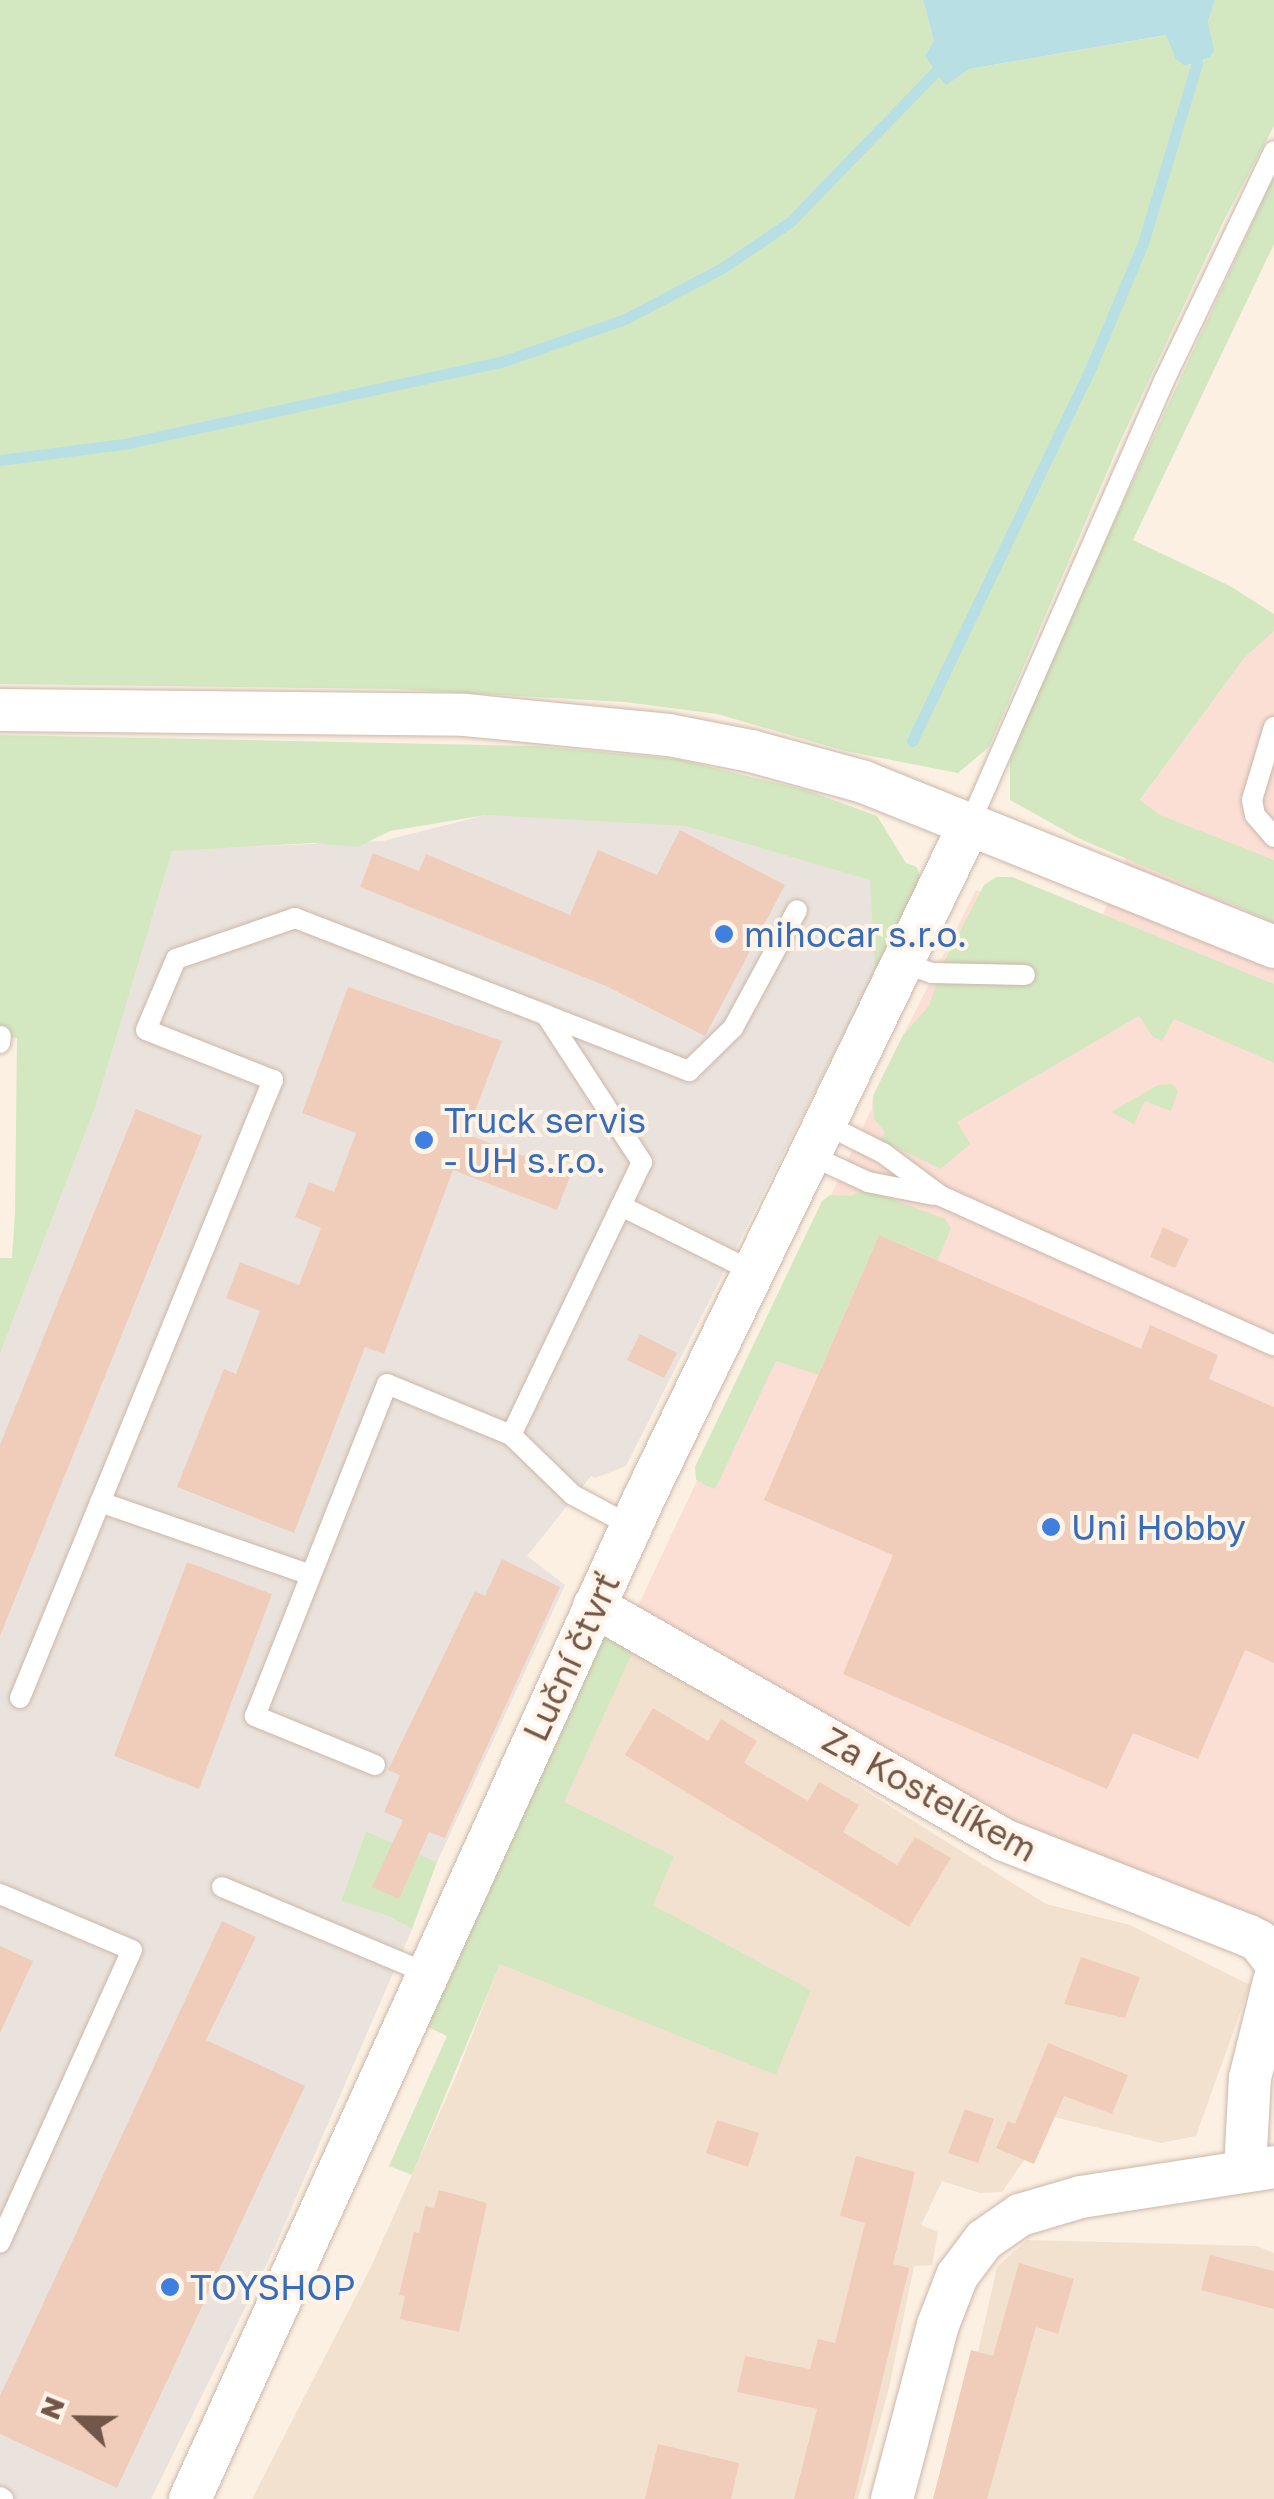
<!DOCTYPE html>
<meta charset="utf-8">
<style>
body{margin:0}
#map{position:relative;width:1274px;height:2499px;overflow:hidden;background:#fbf0e2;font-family:"Golos Text",sans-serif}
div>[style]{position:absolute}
.residential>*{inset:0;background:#f3e1d0}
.commercial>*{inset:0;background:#fbdfd5}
.industrial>*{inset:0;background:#eae3dd}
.green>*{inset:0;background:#d3e8c1}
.water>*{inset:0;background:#b7dfe4}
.stream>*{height:11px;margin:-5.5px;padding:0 5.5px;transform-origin:5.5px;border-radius:5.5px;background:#b7dfe4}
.building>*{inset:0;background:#f0cdba}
.roads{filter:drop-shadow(0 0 2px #ccb7a9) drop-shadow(0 0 2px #ccb7a9)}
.lane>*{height:20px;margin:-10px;padding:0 10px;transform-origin:10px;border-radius:10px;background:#fff}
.street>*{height:42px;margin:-21px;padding:0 21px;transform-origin:21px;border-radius:21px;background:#fff}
.dots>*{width:28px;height:28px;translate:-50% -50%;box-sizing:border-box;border:5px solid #fff4e7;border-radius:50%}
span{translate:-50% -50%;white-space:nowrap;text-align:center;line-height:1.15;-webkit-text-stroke:8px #fff4e7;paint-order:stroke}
.shop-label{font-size:35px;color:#366cbe}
.left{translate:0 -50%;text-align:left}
.street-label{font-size:35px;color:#725649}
.north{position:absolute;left:30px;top:2369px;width:100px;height:100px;-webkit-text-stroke:8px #fff4e7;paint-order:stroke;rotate:292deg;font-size:28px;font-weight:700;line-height:40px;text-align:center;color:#725649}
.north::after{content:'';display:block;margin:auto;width:35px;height:45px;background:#725649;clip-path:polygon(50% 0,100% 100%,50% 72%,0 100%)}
</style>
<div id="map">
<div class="residential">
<div style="clip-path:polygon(633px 1652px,743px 1714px,1046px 1904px,1130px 1925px,1250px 1985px,1196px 2136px,1161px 2143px,1054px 2117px,1002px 2192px,980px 2193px,942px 2181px,921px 2225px,938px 2232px,932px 2265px,914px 2266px,889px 2388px,858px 2499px,252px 2499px,370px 2269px,456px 2076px,563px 1802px)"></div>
<div style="clip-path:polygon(1027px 2240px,1257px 2246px,1274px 2253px,1274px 2499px,945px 2499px,997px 2267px)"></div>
</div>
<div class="commercial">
<div style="clip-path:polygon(1274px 628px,1274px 1934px,1071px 1854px,638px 1606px,872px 1108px,873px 1096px,976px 890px,1097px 929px,1125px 860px,1160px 816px,1140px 801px,1243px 657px)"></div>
</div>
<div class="industrial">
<div style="clip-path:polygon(486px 815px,608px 818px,685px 826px,871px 880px,875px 972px,626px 1466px,595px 1478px,591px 1476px,527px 1556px,565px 1585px,437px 1862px,366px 1831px,341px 1901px,388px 1916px,412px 1929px,273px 2251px,151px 2499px,0 2499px,0 1354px,95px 1108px,172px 850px,383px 841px)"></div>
</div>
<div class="green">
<div style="clip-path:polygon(0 0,923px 0,946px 86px,969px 69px,1167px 35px,1185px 66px,1197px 63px,1209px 58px,1213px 47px,1208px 21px,1215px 0,1274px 0,1274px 126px,1222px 224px,1119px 444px,989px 747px,958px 773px,845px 751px,717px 714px,625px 702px,394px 689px,0 684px)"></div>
<div style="clip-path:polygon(1274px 176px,1274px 244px,1133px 540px,1230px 586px,1274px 614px,1274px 631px,1244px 658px,1140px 800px,1160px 815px,1274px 860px,1274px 922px,1078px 838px,1010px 800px,1010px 760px,1043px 676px)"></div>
<div style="clip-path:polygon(0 735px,537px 746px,677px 759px,806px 790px,877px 816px,906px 863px,917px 867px,920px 878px,875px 972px,870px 880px,685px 826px,486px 815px,390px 831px,358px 847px,313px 843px,172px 851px,95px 1108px,0 1354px,0 1258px,12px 1258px,15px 1213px,17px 1038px,0 1036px)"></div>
<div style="clip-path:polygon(996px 877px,1012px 877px,1274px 984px,1274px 1063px,1174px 1019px,1162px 1041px,1153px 1037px,1139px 1016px,957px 1122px,970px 1144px,941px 1169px,880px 1140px,885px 1132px,874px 1119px,873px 1096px,903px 1035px,929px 1006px,944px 962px,984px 885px)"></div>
<div style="clip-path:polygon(1172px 1084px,1178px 1091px,1171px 1111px,1145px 1101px,1134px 1124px,1111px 1112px,1158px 1085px)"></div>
<div style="clip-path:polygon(865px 1189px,945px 1219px,951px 1228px,938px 1260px,879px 1235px,818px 1375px,776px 1361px,715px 1489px,707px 1486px,696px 1480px,695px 1467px,822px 1201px,830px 1195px,851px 1196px)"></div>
<div style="clip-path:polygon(601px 1635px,633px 1652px,564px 1802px,674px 1856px,653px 1905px,811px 1990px,776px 2075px,500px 1964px,412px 2175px,389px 2166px,447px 2036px,419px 2023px)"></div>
<div style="clip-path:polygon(366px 1831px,437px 1862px,412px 1929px,388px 1916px,341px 1901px)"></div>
</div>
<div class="water">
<div style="clip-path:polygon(923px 0,1215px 0,1208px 21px,1214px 50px,1209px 58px,1185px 66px,1176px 59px,1166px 35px,969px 69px,946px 86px,925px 56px,934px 41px)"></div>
</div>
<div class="stream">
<div style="left:0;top:460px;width:125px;rotate:-7.4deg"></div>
<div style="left:124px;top:444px;width:389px;rotate:-12.3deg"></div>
<div style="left:504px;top:361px;width:128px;rotate:-19.1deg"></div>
<div style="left:625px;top:319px;width:110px;rotate:-27.7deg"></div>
<div style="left:722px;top:268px;width:82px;rotate:-34.1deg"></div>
<div style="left:790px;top:222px;width:221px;rotate:-45.9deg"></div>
<div style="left:912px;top:741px;width:415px;rotate:-64.4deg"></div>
<div style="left:1091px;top:367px;width:134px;rotate:-67.2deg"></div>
<div style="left:1143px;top:243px;width:188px;rotate:-73.3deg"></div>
<div style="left:1197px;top:63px;width:14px;rotate:-107deg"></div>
</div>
<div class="building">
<div style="clip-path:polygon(680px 830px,785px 885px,705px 1036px,606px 986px,360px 887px,373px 853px,419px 871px,426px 854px,570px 915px,598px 850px,657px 875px)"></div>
<div style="clip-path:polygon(348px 987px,502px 1041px,466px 1134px,571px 1174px,557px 1210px,453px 1170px,384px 1354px,365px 1347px,294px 1533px,177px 1487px,224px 1369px,236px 1374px,260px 1311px,226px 1298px,240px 1262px,299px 1285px,321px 1228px,295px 1217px,309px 1182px,334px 1192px,356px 1133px,302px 1113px)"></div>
<div style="clip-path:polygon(136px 1109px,202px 1136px,0 1636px,0 1445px)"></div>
<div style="clip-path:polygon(1163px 1227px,1189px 1239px,1175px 1268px,1150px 1257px)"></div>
<div style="clip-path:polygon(879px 1235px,1141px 1349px,1150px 1325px,1218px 1355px,1209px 1379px,1274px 1407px,1274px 1663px,1245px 1650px,1198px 1759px,1133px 1733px,1107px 1789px,843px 1674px,893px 1555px,764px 1500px)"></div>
<div style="clip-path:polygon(640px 1334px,677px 1353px,664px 1378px,627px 1360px)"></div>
<div style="clip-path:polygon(502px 1559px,560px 1587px,445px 1838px,429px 1832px,399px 1899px,372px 1887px,403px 1820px,384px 1812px,400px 1775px,388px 1770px,475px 1591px,485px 1596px)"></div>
<div style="clip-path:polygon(187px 1562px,272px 1594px,199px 1789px,114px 1756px)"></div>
<div style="clip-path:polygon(653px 1708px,708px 1741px,721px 1719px,757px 1741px,744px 1763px,808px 1801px,819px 1782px,859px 1805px,843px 1832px,897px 1865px,915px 1837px,951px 1858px,909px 1927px,625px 1755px)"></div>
<div style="clip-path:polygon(222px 1921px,256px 1937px,206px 2040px,305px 2086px,117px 2488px,0 2434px,0 2396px)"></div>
<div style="clip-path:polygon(0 1946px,33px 1961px,0 2033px)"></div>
<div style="clip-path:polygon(1081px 1957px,1140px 1977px,1125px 2018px,1064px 2004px)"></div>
<div style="clip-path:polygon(1048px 2043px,1128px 2075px,1112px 2114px,1064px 2096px,1034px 2164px,996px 2148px,1008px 2121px,1015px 2124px)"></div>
<div style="clip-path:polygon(965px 2109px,994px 2119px,978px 2163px,948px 2153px)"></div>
<div style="clip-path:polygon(717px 2120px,759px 2133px,748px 2167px,706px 2153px)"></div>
<div style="clip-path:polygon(856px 2156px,915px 2172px,893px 2264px,909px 2268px,854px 2499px,794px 2499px,817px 2409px,737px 2392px,745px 2356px,810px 2369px,818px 2339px,835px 2343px,865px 2223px,840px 2216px)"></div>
<div style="clip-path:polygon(439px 2190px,487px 2203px,459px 2332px,400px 2319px,405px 2296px,399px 2295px,414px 2232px,419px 2233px,425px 2206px,434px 2208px)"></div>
<div style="clip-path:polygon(1210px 2255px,1274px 2271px,1274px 2309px,1201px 2290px)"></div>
<div style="clip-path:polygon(1019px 2263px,1074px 2279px,1058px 2334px,1036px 2327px,987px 2499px,933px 2499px,971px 2350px,993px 2356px)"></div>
<div style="clip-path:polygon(658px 2444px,739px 2463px,731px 2499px,645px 2499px)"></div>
</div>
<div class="roads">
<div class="lane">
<div style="left:1274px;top:727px;width:76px;rotate:106.8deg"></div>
<div style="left:1252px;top:800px;width:15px;rotate:79deg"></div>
<div style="left:1255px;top:815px;width:29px;rotate:49deg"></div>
<div style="left:970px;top:823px;width:480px;rotate:-66.3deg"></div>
<div style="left:1163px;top:383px;width:257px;rotate:-64.4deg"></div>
<div style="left:903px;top:963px;width:31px;rotate:19deg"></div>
<div style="left:932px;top:973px;width:93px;rotate:1.2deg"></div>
<div style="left:546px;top:1015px;width:154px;rotate:21.4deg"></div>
<div style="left:689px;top:1071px;width:62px;rotate:-44.3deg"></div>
<div style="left:733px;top:1028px;width:134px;rotate:-61.5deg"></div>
<div style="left:0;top:1043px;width:7px;rotate:-82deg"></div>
<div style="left:825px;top:1124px;width:65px;rotate:26.6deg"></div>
<div style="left:883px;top:1153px;width:72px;rotate:36.6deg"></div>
<div style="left:941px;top:1196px;width:365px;rotate:24.2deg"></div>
<div style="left:810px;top:1155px;width:64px;rotate:25deg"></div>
<div style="left:868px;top:1182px;width:67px;rotate:11.1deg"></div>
<div style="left:621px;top:1206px;width:146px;rotate:26.4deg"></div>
<div style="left:100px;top:1502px;width:223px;rotate:19.1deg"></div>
<div style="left:20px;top:1698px;width:668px;rotate:-67.74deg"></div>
<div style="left:273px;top:1080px;width:136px;rotate:-158.5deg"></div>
<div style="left:146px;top:1030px;width:77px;rotate:-67.1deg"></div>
<div style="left:176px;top:959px;width:126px;rotate:-19deg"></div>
<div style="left:295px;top:918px;width:269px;rotate:21.1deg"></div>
<div style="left:546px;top:1015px;width:176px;rotate:56.9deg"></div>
<div style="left:642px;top:1162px;width:303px;rotate:115.6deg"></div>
<div style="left:375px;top:1765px;width:130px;rotate:-157.8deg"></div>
<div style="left:255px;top:1716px;width:357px;rotate:-68.3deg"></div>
<div style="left:387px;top:1384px;width:134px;rotate:22.4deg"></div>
<div style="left:511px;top:1435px;width:86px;rotate:44.1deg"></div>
<div style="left:573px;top:1495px;width:66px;rotate:28.1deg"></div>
<div style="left:222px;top:1887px;width:222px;rotate:22.8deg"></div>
<div style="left:0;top:1894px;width:143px;rotate:23deg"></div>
<div style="left:132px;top:1950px;width:321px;rotate:114.3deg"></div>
<div style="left:0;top:2497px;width:4px;rotate:34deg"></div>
</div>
<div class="street">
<div style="left:0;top:710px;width:465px;rotate:0.6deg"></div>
<div style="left:465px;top:715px;width:205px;rotate:5.6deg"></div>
<div style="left:669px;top:735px;width:84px;rotate:11deg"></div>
<div style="left:751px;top:751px;width:117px;rotate:15.3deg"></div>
<div style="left:864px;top:782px;width:442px;rotate:21.9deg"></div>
<div style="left:594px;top:1606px;width:472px;rotate:29.7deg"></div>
<div style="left:1004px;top:1840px;width:261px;rotate:21.4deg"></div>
<div style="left:1247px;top:1935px;width:13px;rotate:27deg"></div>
<div style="left:1259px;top:1941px;width:25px;rotate:53deg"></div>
<div style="left:1245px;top:2169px;width:91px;rotate:-86.9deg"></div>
<div style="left:1250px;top:2078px;width:100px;rotate:-76.1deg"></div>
<div style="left:190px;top:2499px;width:1101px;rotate:-65.6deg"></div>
<div style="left:645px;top:1496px;width:747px;rotate:-64.22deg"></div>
<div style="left:892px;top:2499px;width:180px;rotate:-75.2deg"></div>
<div style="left:938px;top:2325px;width:53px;rotate:-68.8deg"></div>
<div style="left:957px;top:2276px;width:45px;rotate:-53.1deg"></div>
<div style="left:984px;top:2240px;width:44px;rotate:-34.8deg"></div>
<div style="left:1020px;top:2215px;width:64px;rotate:-16.4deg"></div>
<div style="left:1081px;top:2197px;width:195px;rotate:-8.8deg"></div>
</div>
</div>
<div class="dots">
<div style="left:724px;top:934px;background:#3f7fe0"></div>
<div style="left:424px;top:1140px;background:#3f7fe0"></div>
<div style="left:1051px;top:1527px;background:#3f7fe0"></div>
<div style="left:170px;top:2287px;background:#3f7fe0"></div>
</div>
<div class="shop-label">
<span class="left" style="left:744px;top:934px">mihocar s.r.o.</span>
<span class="left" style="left:444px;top:1140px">Truck servis<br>- UH s.r.o.</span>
<span class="left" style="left:1071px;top:1527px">Uni Hobby</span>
<span class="left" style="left:190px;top:2287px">TOYSHOP</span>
</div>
<div class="street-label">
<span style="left:571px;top:1657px;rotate:-65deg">Luční čtvrť</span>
<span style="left:930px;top:1794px;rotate:29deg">Za Kostelíkem</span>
</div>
<div class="north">N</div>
</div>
